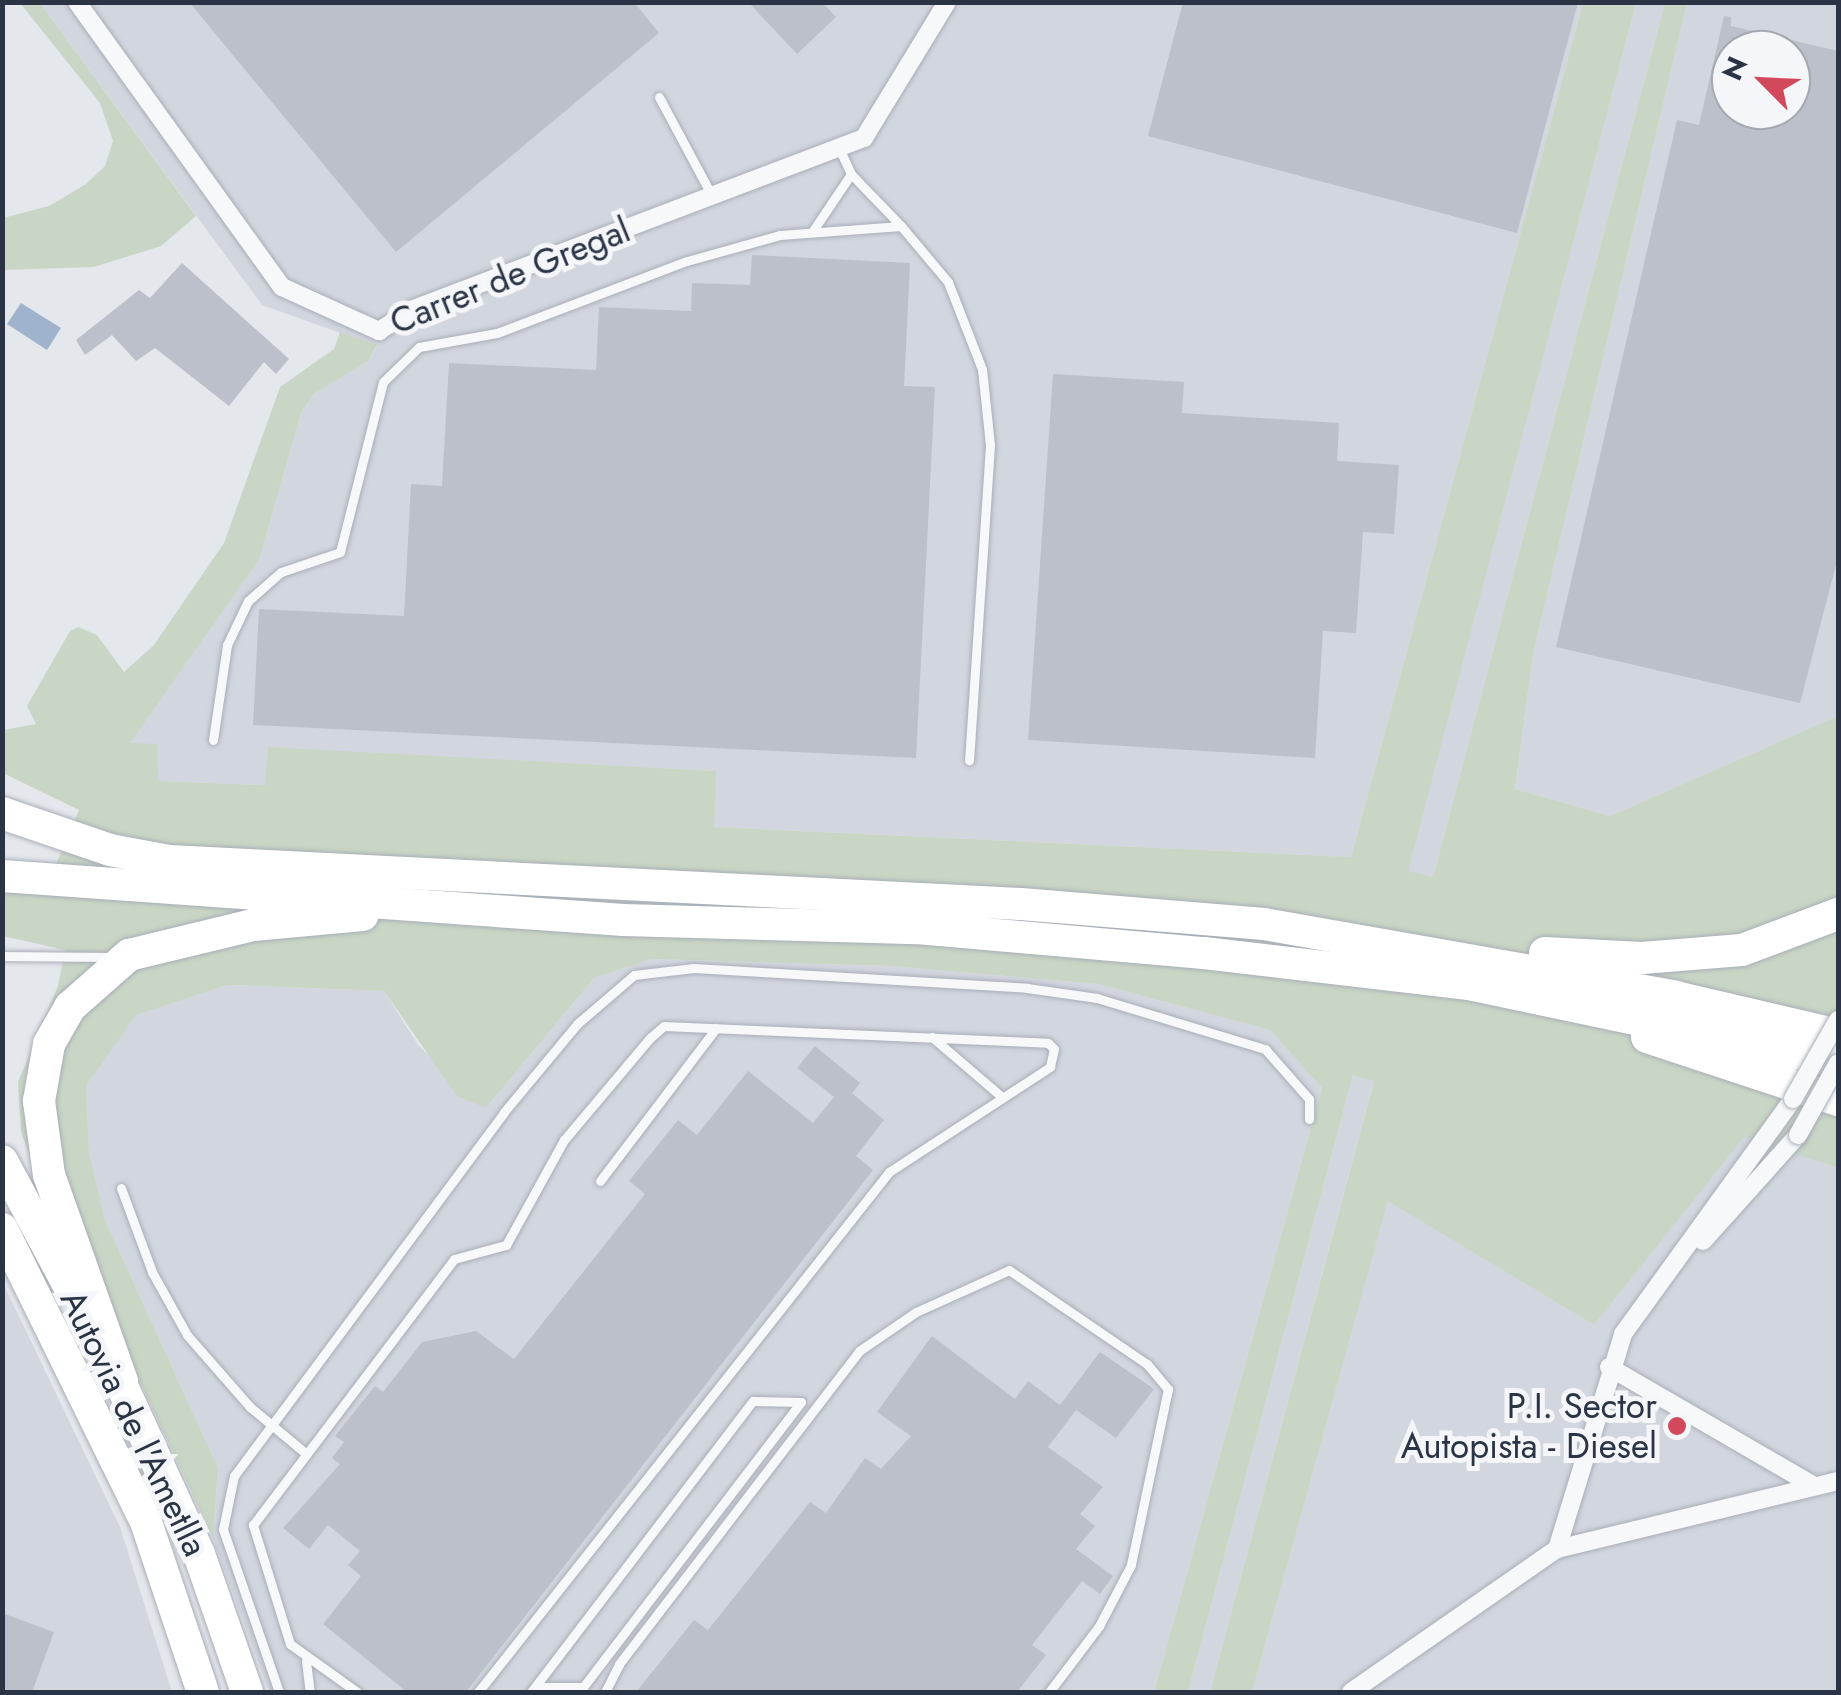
<!DOCTYPE html>
<style>
body{margin:0}
#map{position:relative;width:1841px;height:1695px;overflow:hidden;background:#e4e7ec;font-family:Jost,sans-serif}
div>[style]{position:absolute}
.built>*{inset:0;background:#d2d6de}
.green>*{inset:0;background:#c9d6c5}
.water>*{inset:0;background:#9fb4cc}
.building>*{inset:0;background:#bbc0ca}
.roads{filter:drop-shadow(0 0 2px #a9aeb7) drop-shadow(0 0 2px #a9aeb7)}
.service>*{height:9px;margin:-4.5px;padding:0 4.5px;transform-origin:4.5px;border-radius:4.5px;background:#f7f8fa}
.minor>*{height:18px;margin:-9px;padding:0 9px;transform-origin:9px;border-radius:9px;background:#f7f8fa}
.motorway>*{height:32px;margin:-16px;padding:0 16px;transform-origin:16px;border-radius:16px;background:#fff}
.bridges{filter:drop-shadow(0 0 2px #a9aeb7) drop-shadow(0 0 2px #a9aeb7)}
.minor-bridge>*{height:18px;margin:-9px;padding:0 9px;transform-origin:9px;border-radius:9px;background:#f7f8fa}
.dots>*{width:28px;height:28px;translate:-50% -50%;box-sizing:border-box;border:5px solid #f4f6f9;border-radius:50%}
span{translate:-50% -50%;white-space:nowrap;text-align:center;line-height:1.15;-webkit-text-stroke:10px #f4f6f9;paint-order:stroke}
.street-label{font-size:35px;color:#2b3445}
.poi-label{font-size:35px;color:#2b3445}
.right{translate:-100% -50%;text-align:right}
.frame{position:absolute;inset:0;border:5px solid #2b3445;pointer-events:none}
.north{position:absolute;left:1711px;top:30px;width:100px;height:100px;box-sizing:border-box;background:#f4f6f9;border:2px solid #a4a8b1;border-radius:50%;rotate:294deg;font-size:28px;font-weight:700;line-height:40px;text-align:center;color:#2b3445}
.north::after{content:'';display:block;margin:auto;width:35px;height:45px;background:#d1495b;clip-path:polygon(50% 0,100% 100%,50% 72%,0 100%)}
</style>
<div id="map">
<div class="built">
<div style="clip-path:polygon(40px 3px,1583px 3px,1351px 857px,713px 827px,716px 771px,268px 748px,266px 785px,157px 781px,129px 744px,259px 560px,301px 413px,314px 394px,368px 361px,377px 346px,262px 305px)"></div>
<div style="clip-path:polygon(1636px 3px,1665px 3px,1433px 877px,1407px 872px)"></div>
<div style="clip-path:polygon(evenodd,1687px 3px,1838px 3px,1838px 716px,1610px 816px,1515px 789px,1533px 654px,1687px 3px,1731px 50px,1791px 50px,1791px 110px,1731px 110px,1731px 50px)"></div>
<div style="clip-path:polygon(652px 959px,890px 966px,1098px 984px,1270px 1030px,1322px 1088px,1154px 1692px,269px 1692px,213px 1538px,218px 1468px,105px 1220px,89px 1152px,86px 1086px,135px 1015px,228px 985px,384px 991px,418px 1045px,486px 1108px,594px 978px)"></div>
<div style="clip-path:polygon(1353px 1075px,1374px 1080px,1210px 1692px,1188px 1692px)"></div>
<div style="clip-path:polygon(1744px 1136px,1838px 1168px,1838px 1692px,1252px 1692px,1388px 1200px,1594px 1325px)"></div>
<div style="clip-path:polygon(2px 1281px,120px 1527px,172px 1692px,3px 1692px)"></div>
</div>
<div class="green">
<div style="clip-path:polygon(20px 3px,40px 3px,196px 216px,161px 246px,94px 267px,3px 270px,3px 218px,49px 206px,86px 184px,105px 166px,113px 141px,100px 103px)"></div>
<div style="clip-path:polygon(1583px 3px,1636px 3px,1408px 871px,1433px 877px,1665px 3px,1687px 3px,1533px 654px,1515px 789px,1610px 816px,1838px 716px,1838px 1168px,1744px 1137px,1594px 1325px,1388px 1201px,1252px 1692px,1210px 1692px,1374px 1081px,1353px 1075px,1188px 1692px,1154px 1692px,1322px 1088px,1270px 1030px,1098px 984px,890px 966px,652px 959px,594px 978px,486px 1108px,457px 1096px,384px 991px,228px 985px,136px 1015px,86px 1086px,89px 1152px,105px 1220px,218px 1468px,213px 1538px,123px 1345px,50px 1211px,21px 1132px,18px 1082px,58px 986px,65px 950px,3px 936px,2px 868px,45px 890px,79px 810px,3px 773px,3px 730px,36px 724px,27px 706px,70px 631px,78px 627px,97px 635px,124px 672px,154px 645px,224px 543px,280px 387px,334px 349px,340px 332px,377px 345px,368px 361px,314px 394px,301px 413px,259px 560px,130px 743px,157px 744px,158px 781px,265px 785px,268px 747px,716px 771px,714px 827px,1351px 857px)"></div>
</div>
<div class="water">
<div style="clip-path:polygon(21px 303px,61px 328px,47px 350px,7px 324px)"></div>
</div>
<div class="building">
<div style="clip-path:polygon(189px 2px,634px 2px,659px 33px,396px 252px)"></div>
<div style="clip-path:polygon(748px 2px,822px 2px,836px 17px,797px 54px)"></div>
<div style="clip-path:polygon(1183px 2px,1578px 2px,1517px 233px,1148px 136px)"></div>
<div style="clip-path:polygon(evenodd,1724px 16px,1731px 17px,1731px 26px,1838px 51px,1838px 557px,1800px 703px,1556px 647px,1677px 120px,1699px 125px,1724px 16px,1731px 50px,1791px 50px,1791px 110px,1731px 110px,1731px 50px)"></div>
<div style="clip-path:polygon(752px 255px,910px 263px,904px 386px,935px 387px,916px 758px,253px 725px,259px 609px,404px 616px,411px 484px,442px 486px,449px 363px,596px 370px,599px 307px,691px 311px,692px 283px,750px 285px)"></div>
<div style="clip-path:polygon(182px 263px,289px 359px,276px 374px,264px 362px,229px 406px,155px 348px,136px 361px,112px 335px,85px 355px,76px 340px,139px 290px,150px 298px)"></div>
<div style="clip-path:polygon(1053px 374px,1184px 382px,1182px 413px,1339px 423px,1337px 461px,1399px 465px,1394px 534px,1363px 532px,1356px 633px,1323px 631px,1315px 758px,1028px 740px)"></div>
<div style="clip-path:polygon(815px 1046px,860px 1083px,852px 1093px,884px 1120px,856px 1156px,873px 1170px,466px 1692px,407px 1692px,323px 1624px,361px 1576px,348px 1565px,360px 1551px,328px 1525px,309px 1549px,283px 1528px,340px 1464px,332px 1458px,344px 1442px,335px 1436px,375px 1386px,383px 1392px,422px 1342px,476px 1331px,514px 1359px,645px 1194px,629px 1181px,678px 1120px,697px 1135px,748px 1071px,813px 1123px,834px 1097px,797px 1068px)"></div>
<div style="clip-path:polygon(932px 1336px,1015px 1399px,1028px 1381px,1060px 1405px,1100px 1352px,1154px 1389px,1116px 1438px,1076px 1410px,1048px 1447px,1103px 1487px,1080px 1514px,1095px 1526px,1076px 1549px,1113px 1576px,1100px 1594px,1082px 1581px,1032px 1645px,1046px 1655px,1017px 1692px,636px 1692px,694px 1620px,708px 1630px,810px 1502px,826px 1513px,865px 1458px,881px 1469px,911px 1436px,877px 1412px)"></div>
<div style="clip-path:polygon(2px 1613px,54px 1632px,32px 1692px,2px 1692px)"></div>
</div>
<div class="roads">
<div class="service">
<div style="left:659px;top:97px;width:112px;rotate:61.8deg"></div>
<div style="left:839px;top:148px;width:29px;rotate:65deg"></div>
<div style="left:851px;top:174px;width:72px;rotate:46.1deg"></div>
<div style="left:812px;top:232px;width:70px;rotate:-56.1deg"></div>
<div style="left:213px;top:740px;width:96px;rotate:-81.6deg"></div>
<div style="left:227px;top:645px;width:49px;rotate:-64.5deg"></div>
<div style="left:248px;top:601px;width:44px;rotate:-41.3deg"></div>
<div style="left:281px;top:572px;width:62px;rotate:-18.7deg"></div>
<div style="left:340px;top:552px;width:175px;rotate:-75.8deg"></div>
<div style="left:383px;top:382px;width:50px;rotate:-44.2deg"></div>
<div style="left:419px;top:347px;width:79px;rotate:-10.2deg"></div>
<div style="left:497px;top:333px;width:203px;rotate:-20.8deg"></div>
<div style="left:687px;top:261px;width:97px;rotate:-15.6deg"></div>
<div style="left:780px;top:235px;width:121px;rotate:-4.3deg"></div>
<div style="left:901px;top:226px;width:73px;rotate:50deg"></div>
<div style="left:948px;top:282px;width:93px;rotate:68.7deg"></div>
<div style="left:982px;top:369px;width:76px;rotate:84deg"></div>
<div style="left:990px;top:445px;width:316px;rotate:93.8deg"></div>
<div style="left:2px;top:956px;width:108px;rotate:0.5deg"></div>
<div style="left:932px;top:1037px;width:92px;rotate:40.6deg"></div>
<div style="left:600px;top:1181px;width:192px;rotate:-52.8deg"></div>
<div style="left:121px;top:1188px;width:90px;rotate:69.7deg"></div>
<div style="left:152px;top:1272px;width:72px;rotate:60.9deg"></div>
<div style="left:187px;top:1335px;width:96px;rotate:48.8deg"></div>
<div style="left:250px;top:1407px;width:70px;rotate:39.8deg"></div>
<div style="left:306px;top:1661px;width:31px;rotate:83deg"></div>
<div style="left:279px;top:1692px;width:172px;rotate:-109deg"></div>
<div style="left:223px;top:1529px;width:54px;rotate:-78.3deg"></div>
<div style="left:234px;top:1476px;width:453px;rotate:-53.4deg"></div>
<div style="left:504px;top:1112px;width:114px;rotate:-50.3deg"></div>
<div style="left:577px;top:1024px;width:75px;rotate:-40.7deg"></div>
<div style="left:634px;top:975px;width:60px;rotate:-6.7deg"></div>
<div style="left:694px;top:968px;width:334px;rotate:3.4deg"></div>
<div style="left:1027px;top:988px;width:71px;rotate:8.1deg"></div>
<div style="left:1097px;top:998px;width:176px;rotate:16.9deg"></div>
<div style="left:1265px;top:1049px;width:67px;rotate:48.7deg"></div>
<div style="left:1309px;top:1099px;width:20px;rotate:90deg"></div>
<div style="left:357px;top:1692px;width:82px;rotate:-144.4deg"></div>
<div style="left:290px;top:1644px;width:125px;rotate:-107.3deg"></div>
<div style="left:253px;top:1525px;width:333px;rotate:-52.9deg"></div>
<div style="left:454px;top:1259px;width:54px;rotate:-15.1deg"></div>
<div style="left:506px;top:1245px;width:120px;rotate:-61.1deg"></div>
<div style="left:564px;top:1140px;width:133px;rotate:-49.9deg"></div>
<div style="left:650px;top:1038px;width:18px;rotate:-41deg"></div>
<div style="left:664px;top:1026px;width:384px;rotate:2.5deg"></div>
<div style="left:1048px;top:1043px;width:8px;rotate:45deg"></div>
<div style="left:1054px;top:1049px;width:18px;rotate:103deg"></div>
<div style="left:1050px;top:1067px;width:192px;rotate:146.9deg"></div>
<div style="left:889px;top:1172px;width:663px;rotate:128.32deg"></div>
<div style="left:531px;top:1692px;width:366px;rotate:-52.7deg"></div>
<div style="left:753px;top:1401px;width:48px;rotate:1.2deg"></div>
<div style="left:801px;top:1402px;width:359px;rotate:127.4deg"></div>
<div style="left:583px;top:1687px;width:47px;rotate:180deg"></div>
<div style="left:605px;top:1692px;width:31px;rotate:-63deg"></div>
<div style="left:619px;top:1664px;width:394px;rotate:-52.5deg"></div>
<div style="left:859px;top:1351px;width:69px;rotate:-34.4deg"></div>
<div style="left:916px;top:1312px;width:102px;rotate:-24.3deg"></div>
<div style="left:1009px;top:1270px;width:167px;rotate:34.3deg"></div>
<div style="left:1147px;top:1364px;width:33px;rotate:50deg"></div>
<div style="left:1168px;top:1389px;width:180px;rotate:101.9deg"></div>
<div style="left:1131px;top:1565px;width:69px;rotate:117.7deg"></div>
<div style="left:1099px;top:1626px;width:83px;rotate:127.1deg"></div>
</div>
<div class="minor">
<div style="left:77px;top:2px;width:351px;rotate:54.3deg"></div>
<div style="left:282px;top:287px;width:107px;rotate:24.4deg"></div>
<div style="left:379px;top:331px;width:38px;rotate:-33deg"></div>
<div style="left:411px;top:310px;width:485px;rotate:-20.8deg"></div>
<div style="left:864px;top:138px;width:159px;rotate:-58.6deg"></div>
<div style="left:1703px;top:1241px;width:142px;rotate:-48.1deg"></div>
<div style="left:1609px;top:1367px;width:237px;rotate:30.1deg"></div>
<div style="left:1557px;top:1549px;width:289px;rotate:-13.6deg"></div>
<div style="left:1351px;top:1692px;width:251px;rotate:-34.8deg"></div>
<div style="left:1557px;top:1549px;width:225px;rotate:-72.9deg"></div>
<div style="left:1623px;top:1334px;width:290px;rotate:-54.1deg"></div>
</div>
<div class="motorway">
<div style="left:2px;top:813px;width:114px;rotate:18.9deg"></div>
<div style="left:110px;top:850px;width:60px;rotate:10.6deg"></div>
<div style="left:169px;top:861px;width:853px;rotate:2.89deg"></div>
<div style="left:1021px;top:904px;width:244px;rotate:4.7deg"></div>
<div style="left:1264px;top:924px;width:418px;rotate:10deg"></div>
<div style="left:1676px;top:997px;width:166px;rotate:13.2deg"></div>
<div style="left:2px;top:876px;width:623px;rotate:4.05deg"></div>
<div style="left:623px;top:920px;width:294px;rotate:1.6deg"></div>
<div style="left:917px;top:928px;width:288px;rotate:5deg"></div>
<div style="left:1204px;top:953px;width:267px;rotate:6.7deg"></div>
<div style="left:1469px;top:984px;width:377px;rotate:11.9deg"></div>
<div style="left:1545px;top:953px;width:97px;rotate:3deg"></div>
<div style="left:1642px;top:958px;width:100px;rotate:-4.6deg"></div>
<div style="left:1742px;top:950px;width:103px;rotate:-20.6deg"></div>
<div style="left:1647px;top:1037px;width:201px;rotate:18.3deg"></div>
<div style="left:2px;top:1161px;width:142px;rotate:61.8deg"></div>
<div style="left:2px;top:1229px;width:323px;rotate:63.8deg"></div>
<div style="left:145px;top:1519px;width:182px;rotate:71.5deg"></div>
<div style="left:112px;top:1364px;width:209px;rotate:65.4deg"></div>
<div style="left:199px;top:1554px;width:146px;rotate:70.8deg"></div>
<div style="left:122px;top:1381px;width:219px;rotate:-109.5deg"></div>
<div style="left:49px;top:1175px;width:75px;rotate:-97.7deg"></div>
<div style="left:39px;top:1101px;width:58px;rotate:-80deg"></div>
<div style="left:49px;top:1044px;width:43px;rotate:-60.4deg"></div>
<div style="left:70px;top:1007px;width:79px;rotate:-41.4deg"></div>
<div style="left:129px;top:955px;width:128px;rotate:-13.6deg"></div>
<div style="left:253px;top:925px;width:110px;rotate:-5.2deg"></div>
</div>
</div>
<div class="bridges">
<div class="minor-bridge">
<div style="left:1793px;top:1099px;width:91px;rotate:-60.3deg"></div>
<div style="left:1798px;top:1135px;width:82px;rotate:-60.9deg"></div>
</div>
</div>
<div class="dots">
<div style="left:1677px;top:1426px;background:#d1495b"></div>
</div>
<div class="street-label">
<span style="left:510px;top:276px;rotate:-22deg">Carrer de Gregal</span>
<span style="left:134px;top:1423px;rotate:64deg">Autovia de l'Ametlla</span>
</div>
<div class="poi-label">
<span class="right" style="left:1657px;top:1426px">P.I. Sector<br>Autopista - Diesel</span>
</div>
<div class="frame"></div>
<div class="north">N</div>
</div>
